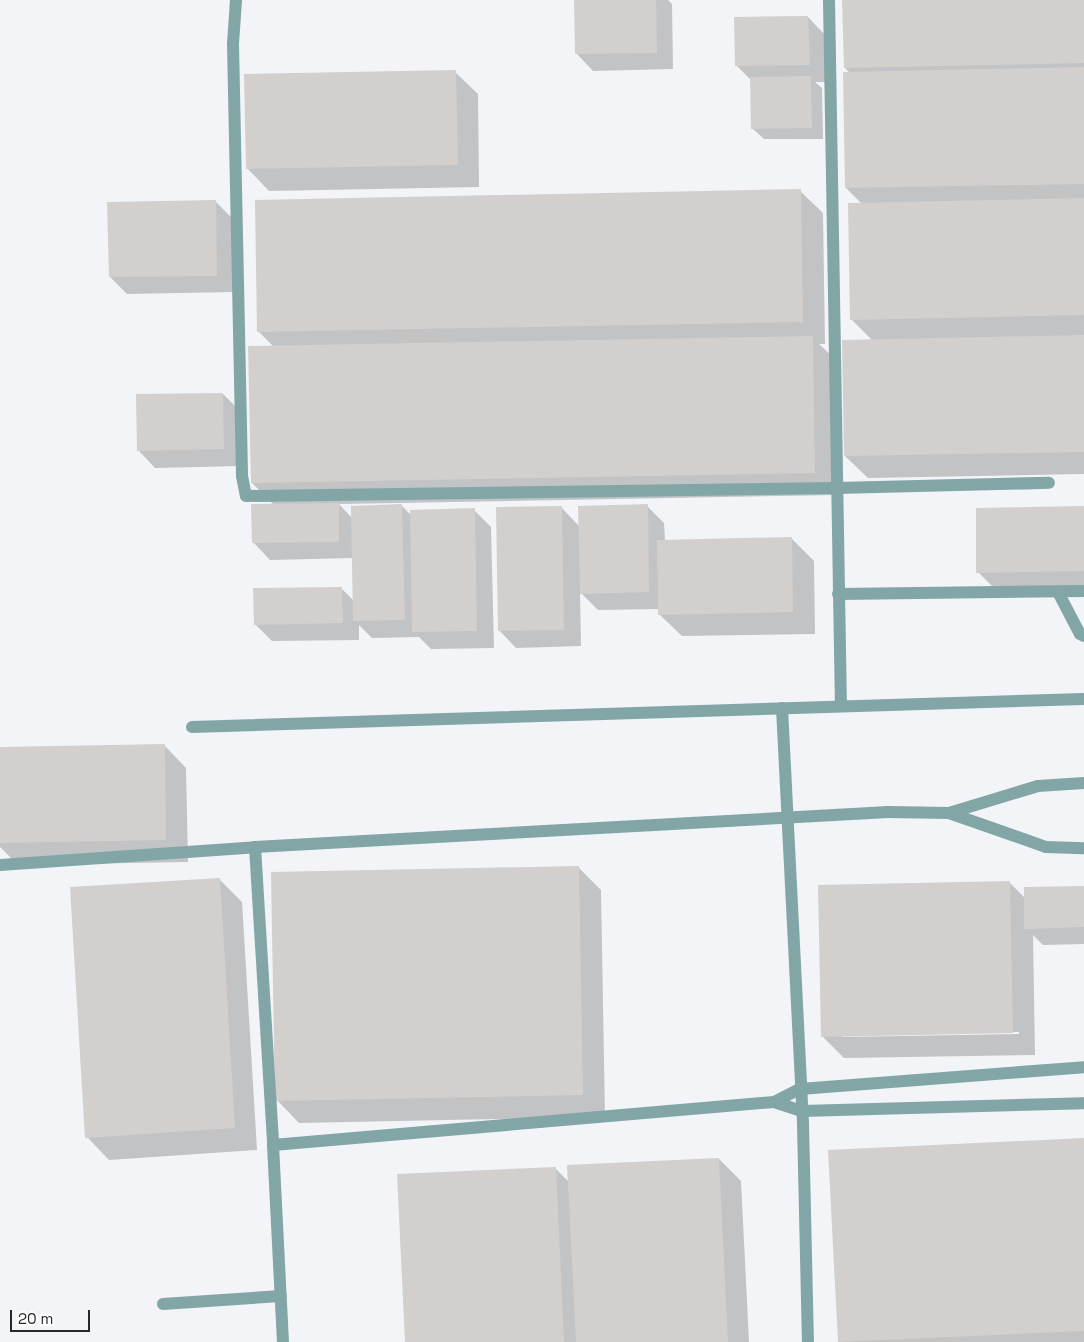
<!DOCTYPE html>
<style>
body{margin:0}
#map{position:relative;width:1084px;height:1342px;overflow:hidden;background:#f2f4f7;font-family:"Space Grotesk",sans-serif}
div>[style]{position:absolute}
.shadow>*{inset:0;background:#0003}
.building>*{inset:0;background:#d3cfcd}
.service>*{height:12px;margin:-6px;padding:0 6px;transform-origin:6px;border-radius:6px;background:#82a5a6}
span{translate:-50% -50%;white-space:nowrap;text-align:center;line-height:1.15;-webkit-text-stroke:4px #fff;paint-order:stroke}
.scale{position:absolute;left:10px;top:1310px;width:80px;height:22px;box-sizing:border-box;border:2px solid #262728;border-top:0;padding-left:6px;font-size:15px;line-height:18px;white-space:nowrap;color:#262728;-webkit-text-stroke:4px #fff;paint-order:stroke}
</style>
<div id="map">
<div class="shadow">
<div style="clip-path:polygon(575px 0,668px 0,672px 4px,673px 69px,593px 71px,576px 53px)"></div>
<div style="clip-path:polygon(844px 0,1084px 0,1084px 474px,868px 478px,845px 456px,872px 340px,851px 319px,862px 204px,846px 188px,850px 73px,845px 68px)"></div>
<div style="clip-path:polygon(808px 17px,825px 35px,826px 82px,815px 82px,822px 88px,823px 139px,764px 139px,752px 128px,751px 80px,737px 66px)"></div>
<div style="clip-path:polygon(455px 72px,478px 94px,479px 187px,269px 191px,247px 168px)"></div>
<div style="clip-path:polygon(800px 191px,823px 213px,825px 344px,819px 344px,835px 359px,837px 495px,339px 504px,352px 518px,402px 506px,411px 515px,474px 510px,491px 527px,494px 648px,431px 649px,419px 637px,372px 638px,359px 625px,359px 640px,272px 641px,255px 624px,341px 588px,354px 601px,353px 558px,270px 560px,253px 542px,274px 505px,252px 483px,274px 347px,258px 331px)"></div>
<div style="clip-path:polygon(215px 201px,232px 218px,234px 292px,127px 294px,110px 277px)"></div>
<div style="clip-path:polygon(223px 394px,240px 411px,241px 466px,155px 468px,138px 450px)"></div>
<div style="clip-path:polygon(647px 506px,664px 523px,665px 541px,791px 538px,814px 561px,815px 634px,682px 636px,659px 614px,659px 609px,598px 610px,580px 592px,581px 646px,516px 648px,499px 630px,561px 507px,579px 526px)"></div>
<div style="clip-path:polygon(1084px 508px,1084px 588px,995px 589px,978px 572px)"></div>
<div style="clip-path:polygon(164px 745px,186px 768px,188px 862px,18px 865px,0 847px,0 748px)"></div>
<div style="clip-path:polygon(578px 867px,601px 890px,605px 1117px,299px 1123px,277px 1100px)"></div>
<div style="clip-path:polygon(219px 879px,242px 902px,257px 1150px,109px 1160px,87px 1137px)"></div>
<div style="clip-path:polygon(evenodd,1010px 883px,1025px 898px,1084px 887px,1084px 944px,1043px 945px,1033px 935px,1035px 1055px,844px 1058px,822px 1036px,1010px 883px,1019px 1032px,1019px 1034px,842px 1037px,842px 1035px,1019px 1032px)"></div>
<div style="clip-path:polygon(1084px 1139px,1084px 1342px,839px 1342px,830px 1151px)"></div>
<div style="clip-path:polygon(719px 1159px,741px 1181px,749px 1342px,407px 1342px,555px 1168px,569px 1182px)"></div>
</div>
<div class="building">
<div style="clip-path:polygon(574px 0,656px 0,657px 53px,575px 54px)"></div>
<div style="clip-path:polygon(842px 0,1084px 0,1084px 63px,844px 68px)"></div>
<div style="clip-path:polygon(808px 16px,810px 65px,735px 66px,734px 17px)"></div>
<div style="clip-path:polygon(1084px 67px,1084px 184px,845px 188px,843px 72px)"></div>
<div style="clip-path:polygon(456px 70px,458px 165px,246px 169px,244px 74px)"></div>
<div style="clip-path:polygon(811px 76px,812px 128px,751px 129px,750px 77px)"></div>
<div style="clip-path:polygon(801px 189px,803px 322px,257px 332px,255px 200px)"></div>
<div style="clip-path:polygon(1084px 198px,1084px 315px,850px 320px,848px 203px)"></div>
<div style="clip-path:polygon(216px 200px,217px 276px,109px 277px,107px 202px)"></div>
<div style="clip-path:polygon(1084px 335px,1084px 452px,844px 456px,842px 340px)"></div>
<div style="clip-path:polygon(813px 336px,815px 473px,251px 483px,248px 346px)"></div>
<div style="clip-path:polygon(223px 393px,224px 449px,137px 451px,136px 394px)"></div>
<div style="clip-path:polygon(339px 503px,339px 542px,252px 543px,251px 504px)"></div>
<div style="clip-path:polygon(402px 504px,405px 620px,353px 621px,351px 506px)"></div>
<div style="clip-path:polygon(648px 504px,649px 592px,580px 594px,578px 506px)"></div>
<div style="clip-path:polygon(562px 506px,564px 630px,498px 631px,496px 507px)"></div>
<div style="clip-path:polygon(1084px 506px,1084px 571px,976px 573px,976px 508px)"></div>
<div style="clip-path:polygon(475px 508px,477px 631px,412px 632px,410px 510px)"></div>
<div style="clip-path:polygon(792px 537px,793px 612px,658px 615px,657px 540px)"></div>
<div style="clip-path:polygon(342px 587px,343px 623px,254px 625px,253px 588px)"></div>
<div style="clip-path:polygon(165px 744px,166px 840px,0 843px,0 747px)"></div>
<div style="clip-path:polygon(579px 866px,583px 1095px,275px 1101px,271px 872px)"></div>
<div style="clip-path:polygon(220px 878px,235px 1128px,85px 1138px,70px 887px)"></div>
<div style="clip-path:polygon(1010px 881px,1013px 1033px,821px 1037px,818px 885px)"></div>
<div style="clip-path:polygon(1084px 886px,1084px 927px,1024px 929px,1024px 887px)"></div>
<div style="clip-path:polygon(1084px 1138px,1084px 1331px,838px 1342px,828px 1150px)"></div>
<div style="clip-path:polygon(719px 1158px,728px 1342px,576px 1342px,567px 1165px)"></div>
<div style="clip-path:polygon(556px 1167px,564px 1342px,405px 1342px,397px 1174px)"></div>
</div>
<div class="service">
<div style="left:236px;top:0;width:44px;rotate:93.9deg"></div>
<div style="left:233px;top:44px;width:432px;rotate:88.8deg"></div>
<div style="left:242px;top:476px;width:20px;rotate:79deg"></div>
<div style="left:246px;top:496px;width:591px;rotate:-0.78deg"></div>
<div style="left:837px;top:488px;width:212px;rotate:-1.4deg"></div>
<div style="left:829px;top:0;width:706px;rotate:89.03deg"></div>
<div style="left:1058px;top:592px;width:47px;rotate:62.4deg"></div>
<div style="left:1080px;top:634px;width:4px;rotate:27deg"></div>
<div style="left:838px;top:594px;width:246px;rotate:-0.7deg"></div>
<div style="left:782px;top:708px;width:417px;rotate:87.1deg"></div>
<div style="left:803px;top:1124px;width:218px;rotate:88.7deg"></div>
<div style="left:192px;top:727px;width:892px;rotate:-1.8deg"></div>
<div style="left:949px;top:813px;width:93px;rotate:-16.9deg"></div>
<div style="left:1038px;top:786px;width:46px;rotate:-3.7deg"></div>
<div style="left:255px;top:847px;width:299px;rotate:86.5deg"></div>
<div style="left:273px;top:1145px;width:503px;rotate:-4.91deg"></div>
<div style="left:774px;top:1102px;width:29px;rotate:-27deg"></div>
<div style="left:800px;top:1089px;width:285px;rotate:-4.4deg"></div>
<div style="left:0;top:865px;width:256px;rotate:-4deg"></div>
<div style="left:255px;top:847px;width:634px;rotate:-3.16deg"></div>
<div style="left:888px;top:812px;width:61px;rotate:0.9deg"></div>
<div style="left:949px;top:813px;width:103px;rotate:19.3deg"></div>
<div style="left:1046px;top:847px;width:38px;rotate:2deg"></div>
<div style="left:774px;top:1102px;width:29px;rotate:18deg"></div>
<div style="left:802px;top:1111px;width:282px;rotate:-1.6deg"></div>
<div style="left:273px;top:1145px;width:197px;rotate:87.1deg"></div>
<div style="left:163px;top:1304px;width:118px;rotate:-3.9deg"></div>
</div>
<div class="scale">20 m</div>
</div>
